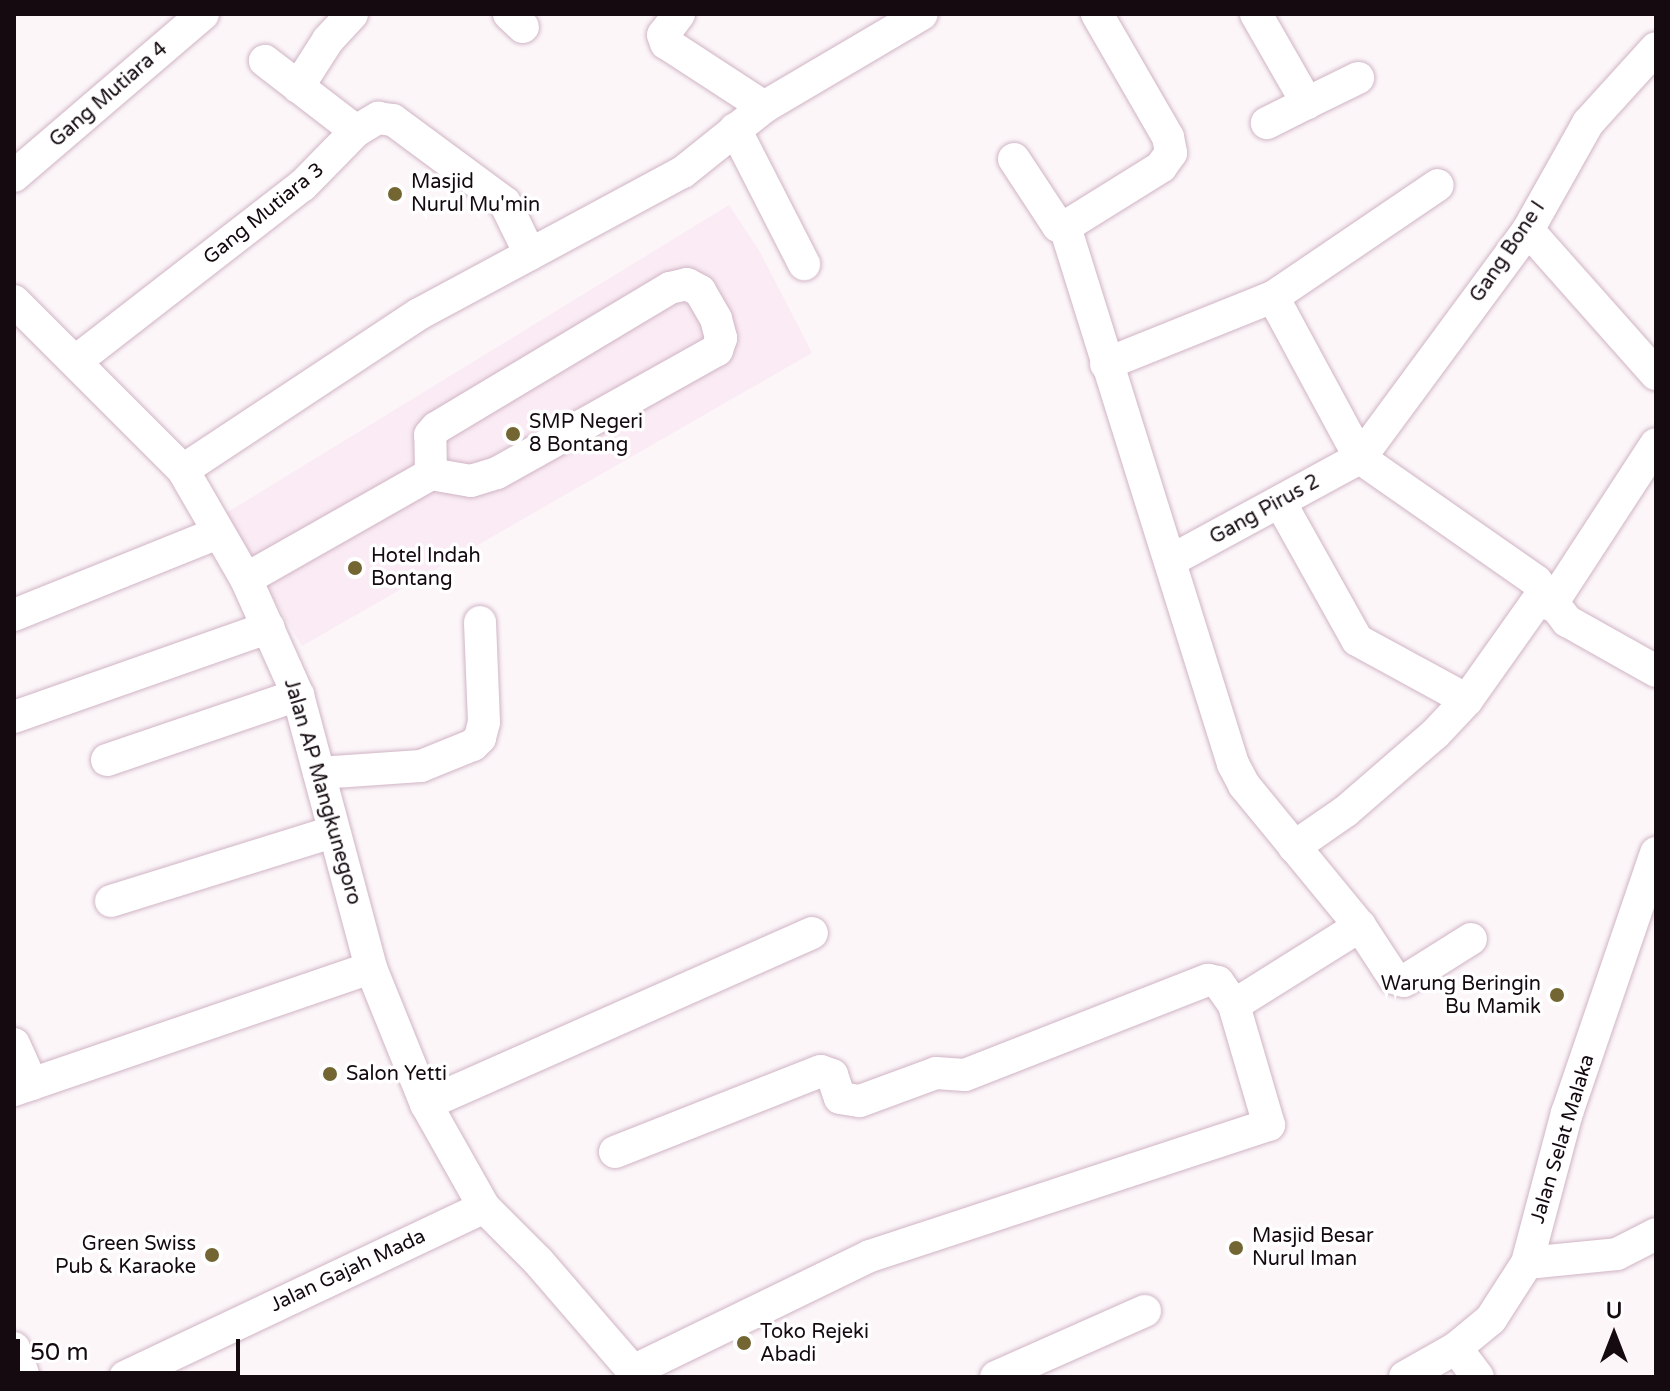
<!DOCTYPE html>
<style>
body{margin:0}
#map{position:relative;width:1670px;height:1391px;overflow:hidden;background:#fcf6f9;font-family:"Varela Round",sans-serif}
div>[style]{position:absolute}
.built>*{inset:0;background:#faebf4}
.roads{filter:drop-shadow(0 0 2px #d0b4c4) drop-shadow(0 0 2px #d0b4c4)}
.minor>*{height:32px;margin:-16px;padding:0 16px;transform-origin:16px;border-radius:16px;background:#fff}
.dots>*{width:22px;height:22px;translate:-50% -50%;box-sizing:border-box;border:4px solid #fff;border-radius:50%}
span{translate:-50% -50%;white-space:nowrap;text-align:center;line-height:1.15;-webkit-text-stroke:7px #fff;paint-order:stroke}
.street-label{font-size:20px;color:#140a10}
.poi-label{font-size:20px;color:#140a10}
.left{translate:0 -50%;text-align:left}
.right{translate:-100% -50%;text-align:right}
.frame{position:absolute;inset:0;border:16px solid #140a10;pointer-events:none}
.north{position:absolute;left:1574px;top:1295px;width:80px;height:80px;-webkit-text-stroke:6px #fff;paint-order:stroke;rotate:0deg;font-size:22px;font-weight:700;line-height:32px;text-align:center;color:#140a10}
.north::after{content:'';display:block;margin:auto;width:28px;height:36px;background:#140a10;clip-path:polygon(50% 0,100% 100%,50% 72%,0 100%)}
.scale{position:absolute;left:16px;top:1339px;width:224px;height:36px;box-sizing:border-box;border:4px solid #140a10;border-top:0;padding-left:10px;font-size:24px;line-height:28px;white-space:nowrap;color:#140a10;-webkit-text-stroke:6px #fff;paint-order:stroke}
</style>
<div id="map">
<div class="built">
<div style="clip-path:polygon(729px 205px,760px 252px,812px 353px,302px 646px,223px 515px)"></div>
</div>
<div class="roads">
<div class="minor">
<div style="left:509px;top:14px;width:19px;rotate:43deg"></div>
<div style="left:679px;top:14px;width:26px;rotate:127deg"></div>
<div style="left:663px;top:35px;width:9px;rotate:69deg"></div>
<div style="left:666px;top:43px;width:117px;rotate:33.1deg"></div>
<div style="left:1097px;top:14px;width:142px;rotate:60deg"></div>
<div style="left:1168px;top:137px;width:16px;rotate:79deg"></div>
<div style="left:1171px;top:153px;width:17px;rotate:126deg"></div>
<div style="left:1161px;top:167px;width:106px;rotate:148.1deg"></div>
<div style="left:1071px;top:223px;width:9px;rotate:126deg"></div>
<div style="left:1066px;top:230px;width:560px;rotate:72.63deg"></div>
<div style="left:1233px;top:764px;width:24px;rotate:62deg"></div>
<div style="left:1244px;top:785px;width:183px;rotate:50.6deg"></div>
<div style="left:1360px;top:926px;width:62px;rotate:56.8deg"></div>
<div style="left:1394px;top:978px;width:10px;rotate:17deg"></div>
<div style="left:1404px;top:981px;width:79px;rotate:-32.1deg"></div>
<div style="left:1256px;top:14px;width:103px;rotate:60.2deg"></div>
<div style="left:1307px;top:103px;width:45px;rotate:153.4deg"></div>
<div style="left:298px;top:87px;width:56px;rotate:-57.4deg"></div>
<div style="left:328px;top:40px;width:35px;rotate:-47deg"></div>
<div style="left:1307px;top:103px;width:57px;rotate:-26.1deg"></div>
<div style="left:735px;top:129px;width:152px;rotate:62.9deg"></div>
<div style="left:356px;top:131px;width:26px;rotate:-31deg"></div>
<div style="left:378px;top:118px;width:15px;rotate:8deg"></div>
<div style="left:393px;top:120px;width:139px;rotate:36.5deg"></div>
<div style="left:505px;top:203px;width:57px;rotate:63.9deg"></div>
<div style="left:1014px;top:159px;width:80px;rotate:56.7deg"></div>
<div style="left:1058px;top:226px;width:9px;rotate:27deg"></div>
<div style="left:14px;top:176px;width:249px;rotate:-40.6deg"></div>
<div style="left:1528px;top:230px;width:193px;rotate:48.4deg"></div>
<div style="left:1273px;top:297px;width:183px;rotate:61.6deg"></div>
<div style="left:1360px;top:458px;width:215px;rotate:34.9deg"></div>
<div style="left:1536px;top:581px;width:51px;rotate:52.2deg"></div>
<div style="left:1567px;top:621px;width:102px;rotate:29.3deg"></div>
<div style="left:14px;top:301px;width:239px;rotate:45deg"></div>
<div style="left:183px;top:470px;width:126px;rotate:60deg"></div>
<div style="left:246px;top:579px;width:127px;rotate:65.9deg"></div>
<div style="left:298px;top:695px;width:283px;rotate:75deg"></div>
<div style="left:371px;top:968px;width:147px;rotate:68deg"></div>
<div style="left:426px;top:1104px;width:118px;rotate:60.6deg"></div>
<div style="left:484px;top:1207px;width:76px;rotate:45deg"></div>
<div style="left:538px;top:1261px;width:153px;rotate:49.2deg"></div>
<div style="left:76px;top:361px;width:286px;rotate:-37.8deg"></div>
<div style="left:302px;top:186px;width:77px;rotate:-45.5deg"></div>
<div style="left:356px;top:131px;width:115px;rotate:-142.4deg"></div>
<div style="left:1106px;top:364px;width:180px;rotate:-21.9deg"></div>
<div style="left:1273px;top:297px;width:199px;rotate:-34.2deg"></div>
<div style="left:183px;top:470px;width:283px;rotate:-33.5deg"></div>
<div style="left:419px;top:314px;width:300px;rotate:-28.3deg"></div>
<div style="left:683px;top:172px;width:104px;rotate:-38.7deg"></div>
<div style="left:764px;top:107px;width:183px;rotate:-30.5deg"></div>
<div style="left:1280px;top:502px;width:158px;rotate:60.8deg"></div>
<div style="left:1357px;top:640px;width:125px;rotate:28.6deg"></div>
<div style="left:1170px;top:561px;width:216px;rotate:-28.5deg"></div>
<div style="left:1360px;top:458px;width:283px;rotate:-53.6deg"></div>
<div style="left:1528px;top:230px;width:123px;rotate:-60.7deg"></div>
<div style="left:1588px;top:123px;width:101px;rotate:-47.8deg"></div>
<div style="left:246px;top:579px;width:213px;rotate:-29.6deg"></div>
<div style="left:431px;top:474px;width:39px;rotate:-91deg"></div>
<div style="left:430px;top:435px;width:9px;rotate:-49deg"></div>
<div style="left:436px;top:428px;width:273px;rotate:-30.9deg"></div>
<div style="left:670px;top:288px;width:17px;rotate:-13deg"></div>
<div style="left:687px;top:284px;width:15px;rotate:28deg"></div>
<div style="left:700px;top:291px;width:32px;rotate:60deg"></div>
<div style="left:716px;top:319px;width:20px;rotate:75deg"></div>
<div style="left:721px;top:338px;width:13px;rotate:108deg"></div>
<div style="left:717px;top:350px;width:252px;rotate:150.8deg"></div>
<div style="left:497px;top:473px;width:27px;rotate:163deg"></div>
<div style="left:471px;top:481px;width:41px;rotate:-170.1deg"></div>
<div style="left:1551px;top:605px;width:192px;rotate:-56.9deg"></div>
<div style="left:14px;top:615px;width:220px;rotate:-21.9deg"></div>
<div style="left:14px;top:717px;width:270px;rotate:-19.4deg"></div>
<div style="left:107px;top:760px;width:202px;rotate:-18.8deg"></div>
<div style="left:319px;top:773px;width:102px;rotate:-3.9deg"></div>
<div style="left:421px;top:766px;width:56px;rotate:-22deg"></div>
<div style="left:473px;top:745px;width:10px;rotate:-45deg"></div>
<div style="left:480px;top:738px;width:16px;rotate:-76deg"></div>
<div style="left:484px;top:722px;width:100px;rotate:-92.3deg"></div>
<div style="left:1294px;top:847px;width:63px;rotate:-34.7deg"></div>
<div style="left:1346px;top:811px;width:118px;rotate:-40.9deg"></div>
<div style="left:1435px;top:734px;width:47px;rotate:-46.7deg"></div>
<div style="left:1467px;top:700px;width:135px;rotate:-54.7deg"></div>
<div style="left:111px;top:901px;width:232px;rotate:-17.3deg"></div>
<div style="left:14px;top:1044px;width:44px;rotate:65.8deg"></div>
<div style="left:14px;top:1090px;width:377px;rotate:-18.9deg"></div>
<div style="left:426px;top:1104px;width:422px;rotate:-23.9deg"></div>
<div style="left:615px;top:1152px;width:221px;rotate:-21.5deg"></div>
<div style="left:821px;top:1071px;width:12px;rotate:20deg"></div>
<div style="left:832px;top:1075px;width:24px;rotate:71deg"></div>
<div style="left:840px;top:1098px;width:20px;rotate:9deg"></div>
<div style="left:860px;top:1101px;width:81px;rotate:-20.2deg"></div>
<div style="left:936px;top:1073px;width:29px;rotate:4deg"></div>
<div style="left:965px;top:1075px;width:261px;rotate:-21.4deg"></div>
<div style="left:1208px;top:980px;width:10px;rotate:11deg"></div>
<div style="left:1218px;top:982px;width:28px;rotate:55deg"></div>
<div style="left:1527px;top:1263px;width:90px;rotate:-5.7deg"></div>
<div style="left:1617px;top:1254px;width:44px;rotate:-27.1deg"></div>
<div style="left:14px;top:1348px;width:31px;rotate:71deg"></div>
<div style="left:1456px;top:1348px;width:36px;rotate:53deg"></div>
<div style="left:633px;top:1371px;width:263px;rotate:-25.9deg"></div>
<div style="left:870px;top:1256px;width:420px;rotate:-18.2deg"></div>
<div style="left:1269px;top:1125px;width:125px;rotate:-106.3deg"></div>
<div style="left:1234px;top:1005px;width:149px;rotate:-32.1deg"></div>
<div style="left:125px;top:1377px;width:397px;rotate:-25.3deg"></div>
<div style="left:996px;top:1377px;width:163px;rotate:-23.9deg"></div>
<div style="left:1405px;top:1377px;width:59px;rotate:-29.6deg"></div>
<div style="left:1456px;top:1348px;width:45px;rotate:-39.6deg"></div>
<div style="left:1491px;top:1319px;width:67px;rotate:-57.3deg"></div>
<div style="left:1527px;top:1263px;width:155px;rotate:-75.1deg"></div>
<div style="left:1567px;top:1113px;width:275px;rotate:-71.1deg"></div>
</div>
</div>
<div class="dots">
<div style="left:395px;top:194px;background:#736633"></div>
<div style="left:513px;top:434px;background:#736633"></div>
<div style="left:355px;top:568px;background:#736633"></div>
<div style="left:1557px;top:995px;background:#736633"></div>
<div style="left:330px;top:1074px;background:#736633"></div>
<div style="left:1236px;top:1248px;background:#736633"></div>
<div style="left:212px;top:1255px;background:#736633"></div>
<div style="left:744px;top:1343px;background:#736633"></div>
</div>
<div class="street-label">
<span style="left:109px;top:95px;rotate:-41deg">Gang Mutiara 4</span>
<span style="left:264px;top:214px;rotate:-39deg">Gang Mutiara 3</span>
<span style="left:1508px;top:252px;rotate:-56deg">Gang Bone I</span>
<span style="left:1265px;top:510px;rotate:-29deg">Gang Pirus 2</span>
<span style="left:322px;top:792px;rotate:74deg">Jalan AP Mangkunegoro</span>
<span style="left:1563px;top:1139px;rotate:-73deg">Jalan Selat Malaka</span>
<span style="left:348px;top:1271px;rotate:-25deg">Jalan Gajah Mada</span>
</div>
<div class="poi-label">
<span class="left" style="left:411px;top:194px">Masjid<br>Nurul Mu'min</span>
<span class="left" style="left:529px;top:434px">SMP Negeri<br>8 Bontang</span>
<span class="left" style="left:371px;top:568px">Hotel Indah<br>Bontang</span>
<span class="right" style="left:1541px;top:996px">Warung Beringin<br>Bu Mamik</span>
<span class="left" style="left:346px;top:1074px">Salon Yetti</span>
<span class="left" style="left:1252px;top:1248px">Masjid Besar<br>Nurul Iman</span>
<span class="right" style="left:196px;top:1256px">Green Swiss<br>Pub &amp; Karaoke</span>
<span class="left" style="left:760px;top:1344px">Toko Rejeki<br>Abadi</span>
</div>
<div class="frame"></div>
<div class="north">U</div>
<div class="scale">50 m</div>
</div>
